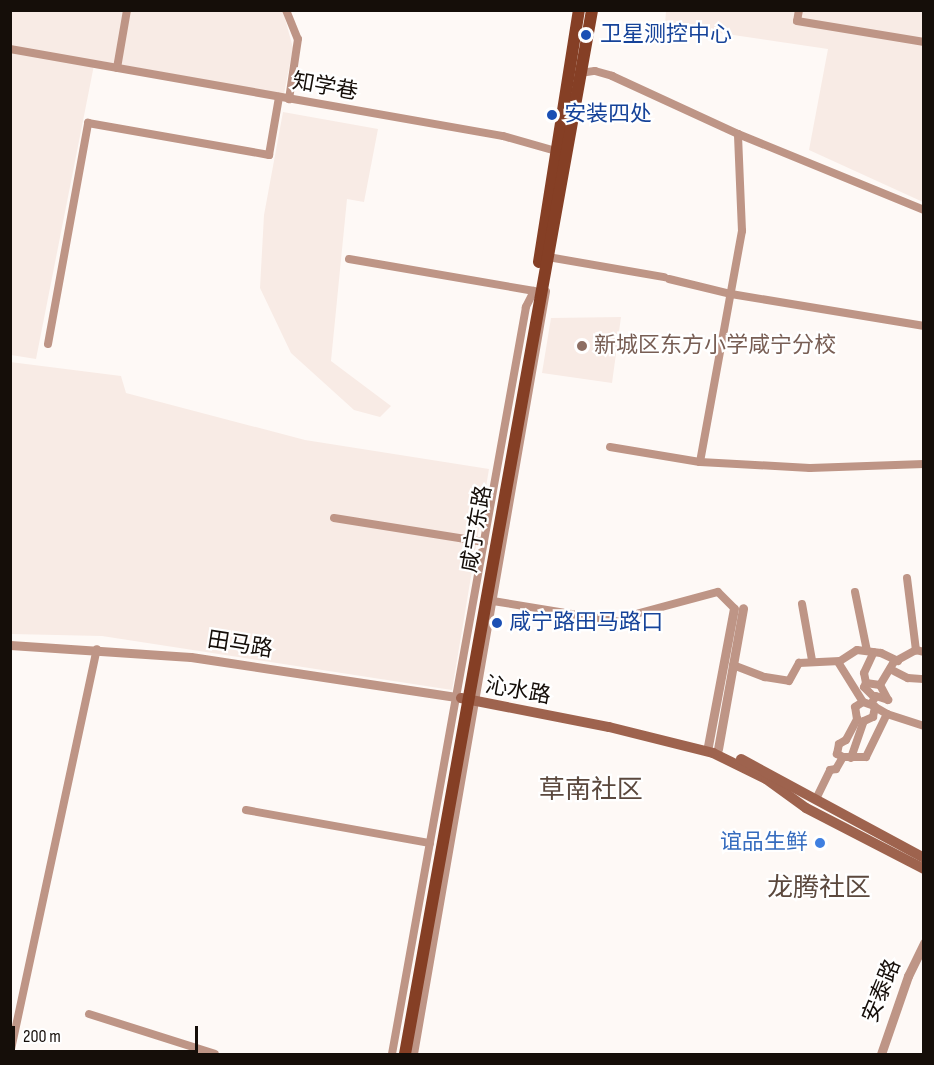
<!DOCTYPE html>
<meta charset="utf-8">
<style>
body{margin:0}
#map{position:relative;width:934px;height:1065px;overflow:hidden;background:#fef9f6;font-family:"Sofia Sans Condensed","Noto Sans SC",sans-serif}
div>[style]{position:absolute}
.built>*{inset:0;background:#f8ebe5}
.minor>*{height:8px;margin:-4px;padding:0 4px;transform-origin:4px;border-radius:4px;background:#be9586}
.tertiary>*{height:9px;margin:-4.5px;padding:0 4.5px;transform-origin:4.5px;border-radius:4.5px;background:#be9586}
.secondary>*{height:10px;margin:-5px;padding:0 5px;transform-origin:5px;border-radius:5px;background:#9e634e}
.primary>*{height:12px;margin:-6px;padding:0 6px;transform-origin:6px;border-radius:6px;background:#853f25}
.dots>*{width:16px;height:16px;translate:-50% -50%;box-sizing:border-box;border:3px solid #fff;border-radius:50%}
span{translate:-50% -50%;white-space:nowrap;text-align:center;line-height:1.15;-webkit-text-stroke:4.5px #fff;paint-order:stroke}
.transit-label{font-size:22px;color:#164399}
.left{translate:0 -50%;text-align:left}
.street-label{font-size:22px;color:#150e09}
.education-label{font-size:22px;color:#785e54}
.shop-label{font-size:22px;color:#366cbe}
.right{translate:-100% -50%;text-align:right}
.quarter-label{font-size:26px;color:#5b483d}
.frame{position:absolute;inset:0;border:12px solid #150e09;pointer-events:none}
.scale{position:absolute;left:12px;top:1026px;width:186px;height:27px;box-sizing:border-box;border:3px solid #150e09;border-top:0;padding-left:8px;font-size:18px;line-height:21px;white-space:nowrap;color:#150e09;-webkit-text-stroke:4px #fff;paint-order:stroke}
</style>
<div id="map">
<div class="built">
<div style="clip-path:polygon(10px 11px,283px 11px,293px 48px,284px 94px,95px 60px,36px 359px,11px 355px)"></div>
<div style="clip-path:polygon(666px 11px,923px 11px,923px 202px,809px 150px,828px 49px,665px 25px)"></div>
<div style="clip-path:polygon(283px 112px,378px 129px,364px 202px,347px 199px,331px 361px,391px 406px,380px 417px,354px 410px,291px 353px,260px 288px,264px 215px)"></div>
<div style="clip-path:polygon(621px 317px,612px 383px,542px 373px,551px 318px)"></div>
<div style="clip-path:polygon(10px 362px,121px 376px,126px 393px,305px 440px,489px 469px,452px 690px,102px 636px,11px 634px)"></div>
</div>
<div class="minor">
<div style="left:286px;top:10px;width:31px;rotate:68deg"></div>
<div style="left:298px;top:39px;width:61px;rotate:98.5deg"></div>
<div style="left:799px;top:10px;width:11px;rotate:100deg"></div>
<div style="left:797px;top:21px;width:129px;rotate:9.4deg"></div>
<div style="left:10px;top:49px;width:501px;rotate:10.01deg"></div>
<div style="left:503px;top:136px;width:55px;rotate:15.8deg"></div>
<div style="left:117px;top:68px;width:59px;rotate:-80.2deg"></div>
<div style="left:580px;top:73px;width:15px;rotate:-8deg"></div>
<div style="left:595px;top:71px;width:18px;rotate:16deg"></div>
<div style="left:612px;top:76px;width:139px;rotate:24.7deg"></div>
<div style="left:738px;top:134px;width:201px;rotate:22.2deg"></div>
<div style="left:548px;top:257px;width:118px;rotate:9.8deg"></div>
<div style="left:349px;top:259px;width:188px;rotate:9.8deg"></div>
<div style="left:534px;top:291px;width:18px;rotate:117deg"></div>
<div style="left:526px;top:307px;width:759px;rotate:100.17deg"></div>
<div style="left:669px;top:279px;width:64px;rotate:13.6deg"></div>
<div style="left:731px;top:294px;width:196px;rotate:9.4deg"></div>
<div style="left:48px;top:344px;width:225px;rotate:-79.7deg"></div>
<div style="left:88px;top:123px;width:184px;rotate:10deg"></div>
<div style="left:269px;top:155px;width:59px;rotate:-80.2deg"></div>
<div style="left:610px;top:447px;width:91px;rotate:9.5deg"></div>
<div style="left:700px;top:462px;width:110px;rotate:3.1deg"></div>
<div style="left:810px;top:468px;width:114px;rotate:-2deg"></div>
<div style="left:700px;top:462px;width:235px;rotate:-79.7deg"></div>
<div style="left:742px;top:231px;width:97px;rotate:-92.4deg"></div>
<div style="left:334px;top:518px;width:152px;rotate:9.1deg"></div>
<div style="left:907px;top:578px;width:73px;rotate:82.9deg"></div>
<div style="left:855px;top:592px;width:60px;rotate:78.5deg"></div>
<div style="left:493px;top:601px;width:129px;rotate:9.4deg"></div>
<div style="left:620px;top:622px;width:14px;rotate:-30deg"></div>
<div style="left:632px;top:615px;width:89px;rotate:-15deg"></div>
<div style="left:718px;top:592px;width:23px;rotate:45deg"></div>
<div style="left:802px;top:604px;width:57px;rotate:79.9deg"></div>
<div style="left:838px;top:662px;width:47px;rotate:58deg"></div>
<div style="left:733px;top:665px;width:34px;rotate:21deg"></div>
<div style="left:765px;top:677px;width:24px;rotate:9deg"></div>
<div style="left:789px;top:681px;width:21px;rotate:-61deg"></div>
<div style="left:799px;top:663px;width:41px;rotate:-2.8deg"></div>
<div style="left:840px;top:661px;width:20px;rotate:-33deg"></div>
<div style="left:857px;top:650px;width:24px;rotate:7deg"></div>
<div style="left:881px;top:653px;width:19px;rotate:25deg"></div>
<div style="left:890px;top:669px;width:20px;rotate:27deg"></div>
<div style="left:908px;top:678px;width:16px;rotate:4deg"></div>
<div style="left:866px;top:683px;width:10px;rotate:-101deg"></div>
<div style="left:864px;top:673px;width:23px;rotate:-65deg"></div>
<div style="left:874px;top:697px;width:14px;rotate:-135deg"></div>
<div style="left:864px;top:687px;width:4px;rotate:-63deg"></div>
<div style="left:866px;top:683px;width:14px;rotate:8deg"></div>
<div style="left:871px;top:704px;width:9px;rotate:-58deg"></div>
<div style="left:876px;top:696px;width:13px;rotate:18deg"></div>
<div style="left:888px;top:700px;width:17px;rotate:-118deg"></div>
<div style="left:880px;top:685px;width:27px;rotate:-59deg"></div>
<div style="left:894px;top:662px;width:25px;rotate:-29deg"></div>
<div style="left:916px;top:650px;width:8px;rotate:14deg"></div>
<div style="left:843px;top:757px;width:7px;rotate:-153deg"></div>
<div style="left:837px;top:754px;width:10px;rotate:-79deg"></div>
<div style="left:839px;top:744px;width:8px;rotate:-30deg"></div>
<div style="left:846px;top:740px;width:24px;rotate:-62deg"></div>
<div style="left:857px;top:719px;width:12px;rotate:-99deg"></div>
<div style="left:855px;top:707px;width:9px;rotate:-32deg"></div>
<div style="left:863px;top:702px;width:12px;rotate:20deg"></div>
<div style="left:851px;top:758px;width:39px;rotate:-71deg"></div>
<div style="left:864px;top:721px;width:10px;rotate:-24deg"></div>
<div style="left:873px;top:717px;width:10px;rotate:-79deg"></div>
<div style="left:875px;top:707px;width:14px;rotate:30deg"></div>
<div style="left:816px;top:799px;width:32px;rotate:-64deg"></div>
<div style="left:830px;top:770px;width:6px;rotate:-9deg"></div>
<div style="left:836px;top:769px;width:14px;rotate:-60deg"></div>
<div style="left:843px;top:757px;width:23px"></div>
<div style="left:866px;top:757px;width:48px;rotate:-64deg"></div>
<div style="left:887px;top:714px;width:39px;rotate:18deg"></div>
<div style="left:246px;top:810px;width:187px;rotate:10.2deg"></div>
<div style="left:89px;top:1014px;width:132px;rotate:17.6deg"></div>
<div style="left:10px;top:1054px;width:414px;rotate:-77.9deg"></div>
<div style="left:414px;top:1054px;width:774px;rotate:-80.18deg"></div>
</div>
<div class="tertiary">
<div style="left:10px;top:645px;width:181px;rotate:3.8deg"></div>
<div style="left:191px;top:657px;width:273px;rotate:8.6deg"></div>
<div style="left:708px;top:746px;width:140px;rotate:-79.3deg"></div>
<div style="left:718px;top:749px;width:143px;rotate:-79.9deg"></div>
<div style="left:881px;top:1054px;width:83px;rotate:-70.9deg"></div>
<div style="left:908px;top:976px;width:37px;rotate:-64deg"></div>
</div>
<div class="secondary">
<div style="left:461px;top:698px;width:151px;rotate:11.1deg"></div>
<div style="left:609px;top:727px;width:107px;rotate:14deg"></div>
<div style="left:713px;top:753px;width:59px;rotate:26.1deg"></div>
<div style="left:766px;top:779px;width:49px;rotate:35.9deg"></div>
<div style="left:806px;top:808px;width:133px;rotate:27.3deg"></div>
<div style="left:741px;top:759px;width:208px;rotate:28.4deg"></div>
</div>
<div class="primary">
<div style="left:539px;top:262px;width:255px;rotate:-81deg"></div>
<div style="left:405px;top:1054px;width:1061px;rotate:-79.84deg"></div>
</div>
<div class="dots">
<div style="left:586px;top:35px;background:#1a4fb4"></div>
<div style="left:552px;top:115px;background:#1a4fb4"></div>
<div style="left:582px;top:346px;background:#8d6e63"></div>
<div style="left:497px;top:623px;background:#1a4fb4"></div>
<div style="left:820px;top:843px;background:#3f7fe0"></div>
</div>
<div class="transit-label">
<span class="left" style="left:600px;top:35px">卫星测控中心</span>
<span class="left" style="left:564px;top:115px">安装四处</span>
<span class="left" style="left:509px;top:623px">咸宁路田马路口</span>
</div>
<div class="street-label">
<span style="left:325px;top:87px;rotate:10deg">知学巷</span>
<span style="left:477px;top:529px;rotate:-80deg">咸宁东路</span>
<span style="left:240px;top:645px;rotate:9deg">田马路</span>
<span style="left:518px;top:691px;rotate:10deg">沁水路</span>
<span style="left:882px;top:991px;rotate:-68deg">安泰路</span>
</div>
<div class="education-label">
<span class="left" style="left:594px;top:346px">新城区东方小学咸宁分校</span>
</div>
<div class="shop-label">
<span class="right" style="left:808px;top:843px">谊品生鲜</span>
</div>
<div class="quarter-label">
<span style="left:591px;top:791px">草南社区</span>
<span style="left:819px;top:889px">龙腾社区</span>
</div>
<div class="frame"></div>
<div class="scale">200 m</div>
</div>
